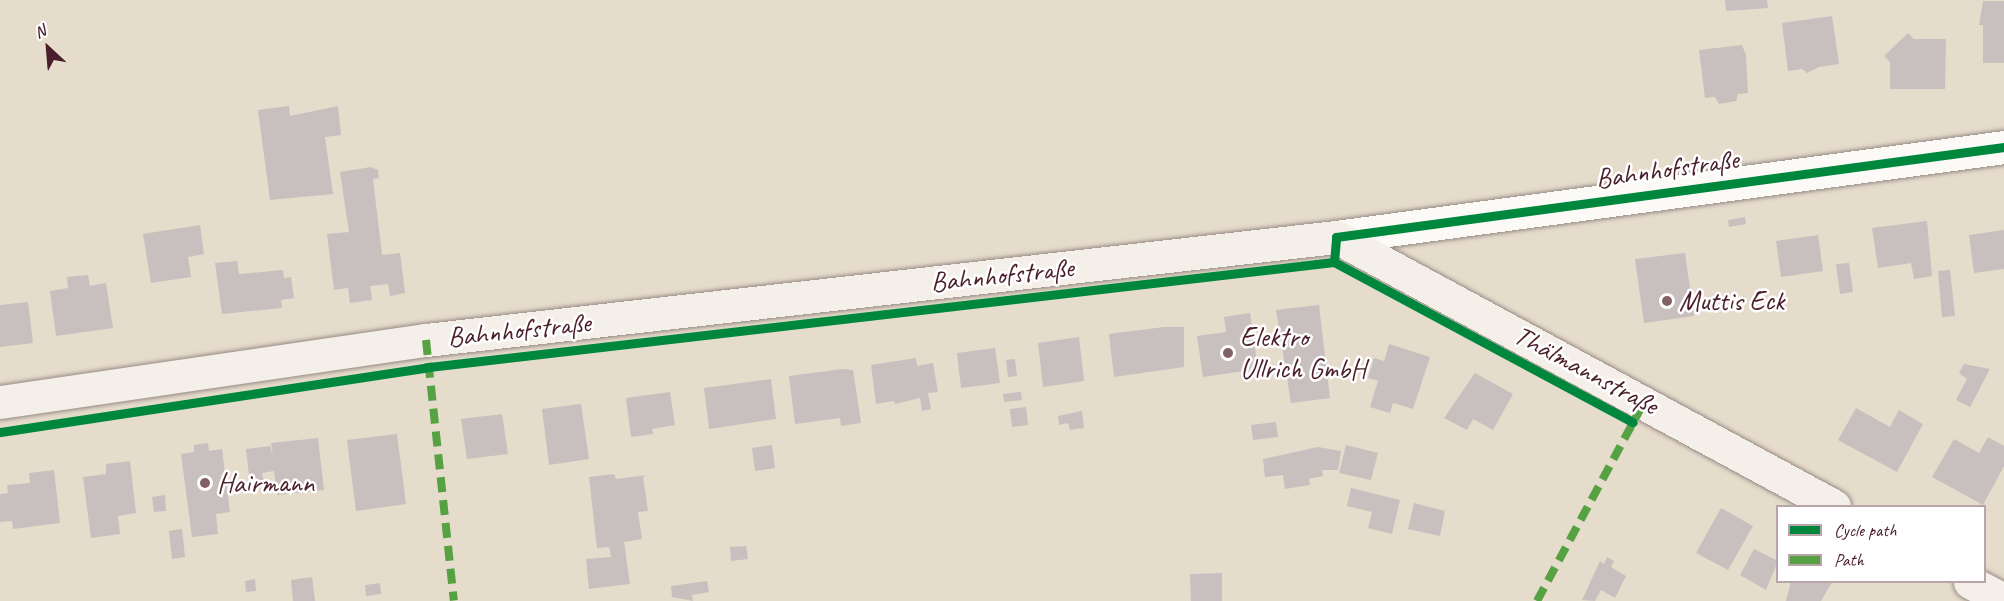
<!DOCTYPE html>
<meta charset="utf-8">
<style>
body{margin:0}
#map{position:relative;width:2004px;height:601px;overflow:hidden;background:#e6dccc;font-family:Caveat,sans-serif}
div>[style]{position:absolute}
.building>*{inset:0;background:#c8bfbf}
.roads{filter:drop-shadow(0 0 2px #978b85) drop-shadow(0 0 2px #978b85)}
.street>*{height:33px;margin:-16.5px;padding:0 16.5px;transform-origin:16.5px;border-radius:16.5px;background:#fbfaf7}
.secondary>*{height:33px;margin:-16.5px;padding:0 16.5px;transform-origin:16.5px;border-radius:16.5px;background:#f4f0e9}
.quiet>*{height:8px;margin-top:-4px;transform-origin:0;background:repeating-linear-gradient(90deg,#56a243 0 15px,transparent 0 23px)}
.cycleway>*{height:9px;margin:-4.5px;padding:0 4.5px;transform-origin:4.5px;border-radius:4.5px;background:#00873e}
.dots>*{width:16px;height:16px;translate:-50% -50%;box-sizing:border-box;border:3px solid #fff;border-radius:50%}
span{translate:-50% -50%;white-space:nowrap;text-align:center;line-height:1.15;-webkit-text-stroke:5px #fff;paint-order:stroke}
.street-label{font-size:28px;color:#4a1f2b}
.poi-label{font-size:28px;color:#4a1f2b}
.left{translate:0 -50%;text-align:left}
.legend{position:absolute;left:1776px;top:505px;width:210px;height:78px;box-sizing:border-box;background:#fff;border:2px solid #b7a5aa;margin:0;padding:8px 10px;list-style:none;font-size:18px;color:#4a1f2b}
.legend li{display:flex;align-items:center;gap:12px;height:30px}
.legend b{width:30px;border:2px solid #b7a5aa}
.north{position:absolute;left:18px;top:18px;width:60px;height:60px;-webkit-text-stroke:4px #fff;paint-order:stroke;rotate:334deg;font-size:16px;font-weight:700;line-height:24px;text-align:center;color:#4a1f2b}
.north::after{content:'';display:block;margin:auto;width:21px;height:27px;background:#4a1f2b;clip-path:polygon(50% 0,100% 100%,50% 72%,0 100%)}
</style>
<div id="map">
<div class="building">
<div style="clip-path:polygon(1725px 0,1767px 0,1768px 8px,1726px 11px)"></div>
<div style="clip-path:polygon(1983px 1px,2004px 1px,2004px 63px,1983px 63px,1983px 25px,1979px 25px)"></div>
<div style="clip-path:polygon(1832px 16px,1839px 64px,1819px 67px,1807px 73px,1802px 69px,1788px 71px,1782px 23px)"></div>
<div style="clip-path:polygon(1908px 33px,1914px 39px,1946px 39px,1945px 89px,1890px 89px,1890px 62px,1884px 56px)"></div>
<div style="clip-path:polygon(1742px 45px,1746px 55px,1748px 93px,1738px 94px,1736px 101px,1719px 104px,1715px 97px,1705px 98px,1699px 50px)"></div>
<div style="clip-path:polygon(289px 106px,290px 116px,338px 106px,341px 135px,325px 137px,333px 194px,270px 200px,258px 110px)"></div>
<div style="clip-path:polygon(371px 167px,378px 170px,379px 178px,373px 179px,382px 255px,400px 253px,405px 293px,390px 296px,388px 284px,370px 286px,372px 300px,350px 303px,348px 288px,334px 290px,327px 234px,349px 232px,340px 172px)"></div>
<div style="clip-path:polygon(1745px 217px,1746px 224px,1729px 227px,1728px 220px)"></div>
<div style="clip-path:polygon(1927px 221px,1932px 276px,1914px 279px,1911px 263px,1878px 268px,1872px 228px)"></div>
<div style="clip-path:polygon(200px 225px,204px 254px,188px 257px,191px 277px,151px 283px,143px 234px)"></div>
<div style="clip-path:polygon(2004px 230px,2004px 269px,1974px 273px,1969px 235px)"></div>
<div style="clip-path:polygon(1818px 235px,1823px 271px,1781px 277px,1776px 241px)"></div>
<div style="clip-path:polygon(1685px 253px,1694px 316px,1644px 323px,1635px 259px)"></div>
<div style="clip-path:polygon(237px 261px,239px 274px,283px 270px,284px 278px,291px 277px,294px 298px,281px 300px,282px 308px,222px 314px,215px 263px)"></div>
<div style="clip-path:polygon(1849px 263px,1853px 292px,1840px 294px,1836px 264px)"></div>
<div style="clip-path:polygon(1950px 270px,1955px 316px,1942px 317px,1938px 271px)"></div>
<div style="clip-path:polygon(88px 275px,90px 286px,106px 283px,113px 328px,56px 336px,50px 291px,68px 288px,67px 277px)"></div>
<div style="clip-path:polygon(28px 302px,33px 343px,0 347px,0 305px)"></div>
<div style="clip-path:polygon(1319px 305px,1330px 398px,1291px 403px,1276px 310px)"></div>
<div style="clip-path:polygon(1250px 313px,1258px 369px,1203px 377px,1197px 336px,1226px 332px,1224px 317px)"></div>
<div style="clip-path:polygon(1164px 327px,1184px 327px,1184px 367px,1114px 377px,1109px 334px)"></div>
<div style="clip-path:polygon(1079px 337px,1084px 381px,1043px 387px,1038px 343px)"></div>
<div style="clip-path:polygon(1389px 344px,1430px 357px,1413px 409px,1393px 403px,1390px 413px,1370px 407px,1378px 381px,1368px 378px,1374px 358px,1384px 361px)"></div>
<div style="clip-path:polygon(995px 348px,1000px 383px,961px 388px,957px 353px)"></div>
<div style="clip-path:polygon(916px 358px,917px 366px,933px 363px,938px 392px,928px 393px,931px 409px,922px 411px,920px 398px,895px 404px,894px 401px,876px 404px,871px 365px)"></div>
<div style="clip-path:polygon(1015px 359px,1017px 376px,1008px 377px,1006px 360px)"></div>
<div style="clip-path:polygon(1964px 364px,1990px 369px,1970px 407px,1956px 400px,1967px 379px,1959px 373px)"></div>
<div style="clip-path:polygon(842px 369px,853px 370px,861px 423px,841px 426px,840px 418px,795px 424px,789px 376px)"></div>
<div style="clip-path:polygon(1475px 373px,1513px 394px,1493px 430px,1473px 419px,1467px 430px,1444px 418px)"></div>
<div style="clip-path:polygon(771px 379px,776px 419px,709px 429px,704px 388px)"></div>
<div style="clip-path:polygon(670px 392px,675px 425px,652px 429px,653px 434px,631px 437px,626px 398px)"></div>
<div style="clip-path:polygon(1021px 392px,1022px 400px,1004px 402px,1003px 394px)"></div>
<div style="clip-path:polygon(581px 404px,589px 459px,549px 465px,542px 409px)"></div>
<div style="clip-path:polygon(1026px 407px,1028px 425px,1012px 427px,1010px 409px)"></div>
<div style="clip-path:polygon(1856px 408px,1890px 427px,1899px 410px,1923px 424px,1897px 472px,1838px 440px)"></div>
<div style="clip-path:polygon(1082px 411px,1084px 428px,1070px 430px,1068px 423px,1059px 425px,1058px 416px)"></div>
<div style="clip-path:polygon(502px 414px,508px 454px,467px 459px,461px 419px)"></div>
<div style="clip-path:polygon(1276px 422px,1278px 437px,1253px 440px,1251px 425px)"></div>
<div style="clip-path:polygon(397px 434px,406px 504px,356px 511px,347px 440px)"></div>
<div style="clip-path:polygon(1988px 437px,2004px 446px,2004px 466px,1983px 505px,1932px 477px,1954px 439px,1979px 453px)"></div>
<div style="clip-path:polygon(318px 438px,324px 490px,277px 495px,274px 471px,262px 473px,264px 484px,250px 485px,246px 449px,270px 446px,273px 456px,271px 443px)"></div>
<div style="clip-path:polygon(208px 443px,209px 451px,222px 449px,230px 512px,216px 514px,218px 534px,192px 537px,181px 454px,194px 452px,194px 445px)"></div>
<div style="clip-path:polygon(772px 445px,775px 468px,755px 471px,752px 448px)"></div>
<div style="clip-path:polygon(1346px 445px,1378px 453px,1371px 480px,1339px 473px)"></div>
<div style="clip-path:polygon(1318px 447px,1341px 451px,1338px 470px,1322px 470px,1323px 476px,1309px 479px,1310px 485px,1285px 489px,1283px 475px,1265px 477px,1263px 459px)"></div>
<div style="clip-path:polygon(130px 461px,136px 513px,118px 516px,120px 534px,91px 538px,83px 477px,106px 474px,106px 464px)"></div>
<div style="clip-path:polygon(54px 470px,60px 523px,13px 529px,12px 521px,0 522px,0 494px,8px 493px,7px 485px,30px 483px,29px 473px)"></div>
<div style="clip-path:polygon(614px 474px,616px 479px,647px 475px,643px 477px,648px 511px,638px 512px,642px 539px,624px 542px,630px 584px,589px 589px,586px 559px,611px 557px,609px 547px,597px 548px,589px 477px)"></div>
<div style="clip-path:polygon(1351px 488px,1400px 500px,1392px 534px,1368px 528px,1372px 512px,1347px 506px)"></div>
<div style="clip-path:polygon(165px 495px,166px 511px,154px 512px,152px 497px)"></div>
<div style="clip-path:polygon(1414px 503px,1445px 511px,1440px 536px,1408px 529px)"></div>
<div style="clip-path:polygon(1721px 508px,1753px 526px,1728px 570px,1696px 553px)"></div>
<div style="clip-path:polygon(182px 529px,185px 557px,172px 559px,169px 531px)"></div>
<div style="clip-path:polygon(746px 546px,748px 559px,731px 561px,730px 547px)"></div>
<div style="clip-path:polygon(1754px 549px,1778px 561px,1766px 590px,1740px 575px)"></div>
<div style="clip-path:polygon(1607px 557px,1614px 561px,1611px 567px,1626px 576px,1615px 598px,1601px 590px,1595px 601px,1582px 600px,1600px 561px,1604px 564px)"></div>
<div style="clip-path:polygon(1222px 573px,1222px 601px,1191px 601px,1190px 574px)"></div>
<div style="clip-path:polygon(312px 577px,315px 601px,293px 601px,291px 580px)"></div>
<div style="clip-path:polygon(255px 579px,256px 591px,246px 592px,245px 581px)"></div>
<div style="clip-path:polygon(707px 581px,709px 592px,692px 595px,693px 601px,672px 597px,671px 586px)"></div>
<div style="clip-path:polygon(1791px 582px,1832px 582px,1821px 601px,1786px 601px)"></div>
<div style="clip-path:polygon(380px 583px,381px 594px,366px 596px,365px 585px)"></div>
</div>
<div class="roads">
<div class="street">
<div style="left:1336px;top:237px;width:674px;rotate:-7.67deg"></div>
</div>
<div class="secondary">
<div style="left:0;top:402px;width:430px;rotate:-8.3deg"></div>
<div style="left:426px;top:340px;width:916px;rotate:-6.46deg"></div>
<div style="left:1336px;top:237px;width:566px;rotate:28.38deg"></div>
<div style="left:1970px;top:582px;width:38px;rotate:28deg"></div>
</div>
</div>
<div class="quiet">
<div style="left:426px;top:340px;width:262px;rotate:83.9deg"></div>
<div style="left:1537px;top:601px;width:226px;rotate:-61.7deg"></div>
</div>
<div class="cycleway">
<div style="left:1334px;top:262px;width:339px;rotate:28.2deg"></div>
<div style="left:0;top:432px;width:434px;rotate:-8.6deg"></div>
<div style="left:429px;top:367px;width:911px;rotate:-6.62deg"></div>
<div style="left:1334px;top:262px;width:25px;rotate:-85deg"></div>
<div style="left:1336px;top:237px;width:674px;rotate:-7.67deg"></div>
</div>
<div class="dots">
<div style="left:1667px;top:301px;background:#816163"></div>
<div style="left:1228px;top:353px;background:#816163"></div>
<div style="left:205px;top:483px;background:#816163"></div>
</div>
<div class="street-label">
<span style="left:1667px;top:169px;rotate:-8deg">Bahnhofstraße</span>
<span style="left:1002px;top:275px;rotate:-6deg">Bahnhofstraße</span>
<span style="left:519px;top:330px;rotate:-6deg">Bahnhofstraße</span>
<span style="left:1586px;top:370px;rotate:28deg">Thälmannstraße</span>
</div>
<div class="poi-label">
<span class="left" style="left:1679px;top:301px">Muttis Eck</span>
<span class="left" style="left:1240px;top:353px">Elektro<br>Ullrich GmbH</span>
<span class="left" style="left:217px;top:483px">Hairmann</span>
</div>
<ul class="legend">
<li><b style="height:8px;background:#00873e"></b>Cycle path</li>
<li><b style="height:8px;background:#56a243"></b>Path</li>
</ul>
<div class="north">N</div>
</div>
